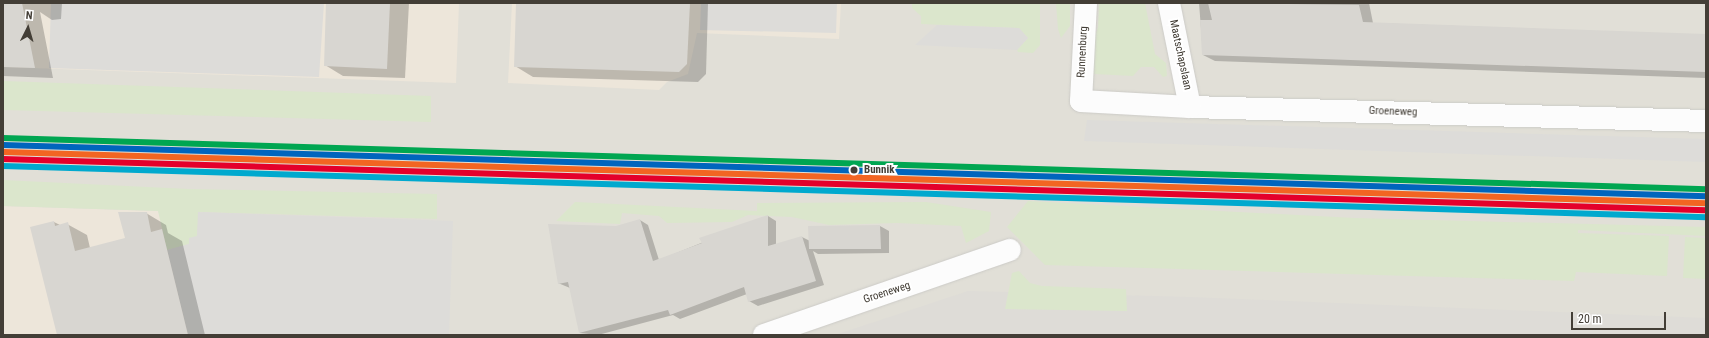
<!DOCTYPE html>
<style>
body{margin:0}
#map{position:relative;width:1709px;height:338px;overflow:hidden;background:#eeede9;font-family:"Roboto Condensed",sans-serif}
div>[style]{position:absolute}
.residential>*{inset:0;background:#e1dfd7}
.commercial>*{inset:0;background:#ede6da}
.industrial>*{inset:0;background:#dedcd7}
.green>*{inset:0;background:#dbe6cc}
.parking>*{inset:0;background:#dddcd9}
.shadow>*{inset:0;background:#0003}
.building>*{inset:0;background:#d8d6d1}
.roads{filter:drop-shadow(0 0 1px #cccbc7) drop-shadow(0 0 1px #cccbc7)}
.street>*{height:22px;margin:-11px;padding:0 11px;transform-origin:11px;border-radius:11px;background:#fcfcfc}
.rail-1>*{height:6px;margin:-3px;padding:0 3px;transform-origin:3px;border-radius:3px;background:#f26522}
.rail-2>*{height:6px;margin:-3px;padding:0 3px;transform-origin:3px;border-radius:3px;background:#e4002b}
.rail-3>*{height:6px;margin:-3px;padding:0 3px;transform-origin:3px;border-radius:3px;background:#0065bd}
.rail-4>*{height:6px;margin:-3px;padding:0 3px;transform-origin:3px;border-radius:3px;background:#00a9ce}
.rail-5>*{height:6px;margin:-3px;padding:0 3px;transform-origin:3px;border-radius:3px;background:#00a651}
.dots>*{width:11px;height:11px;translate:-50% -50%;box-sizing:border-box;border:2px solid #fff;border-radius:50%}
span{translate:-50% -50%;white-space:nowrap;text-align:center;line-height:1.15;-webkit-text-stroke:4px #fff;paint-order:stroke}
.street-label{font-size:11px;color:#433e36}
.stop-label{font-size:11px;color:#433e36;font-weight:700}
.left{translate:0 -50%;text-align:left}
.frame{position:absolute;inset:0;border:4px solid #433e36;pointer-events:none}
.north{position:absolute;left:8px;top:8px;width:40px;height:40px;-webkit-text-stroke:3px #fff;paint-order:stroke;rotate:5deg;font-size:11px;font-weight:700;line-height:16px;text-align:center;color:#433e36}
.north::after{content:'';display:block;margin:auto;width:14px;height:18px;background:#433e36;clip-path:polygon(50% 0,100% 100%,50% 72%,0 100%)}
.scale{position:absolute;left:1571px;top:312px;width:95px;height:18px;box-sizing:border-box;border:2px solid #433e36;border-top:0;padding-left:5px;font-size:12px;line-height:14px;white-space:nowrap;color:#433e36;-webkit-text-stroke:3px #fff;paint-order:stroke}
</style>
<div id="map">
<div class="residential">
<div style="clip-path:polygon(3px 3px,1706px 3px,1706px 335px,3px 335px)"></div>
</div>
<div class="commercial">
<div style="clip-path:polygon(3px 3px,459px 3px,456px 83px,3px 67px)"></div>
<div style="clip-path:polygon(512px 3px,841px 3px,839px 39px,697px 33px,688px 74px,667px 82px,659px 90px,508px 83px)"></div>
<div style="clip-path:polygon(3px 206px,158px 211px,203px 335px,3px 335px)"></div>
</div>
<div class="industrial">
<div style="clip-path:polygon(968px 291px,1189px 297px,1706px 318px,1706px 335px,835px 335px)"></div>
</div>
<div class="green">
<div style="clip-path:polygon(912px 3px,1040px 3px,1040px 45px,1033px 53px,1018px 52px,1017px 50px,1028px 38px,1019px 28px,921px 24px,921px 16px,912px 8px)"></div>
<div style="clip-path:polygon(1056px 3px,1070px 3px,1070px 26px,1061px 38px,1058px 29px)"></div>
<div style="clip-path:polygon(1099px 3px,1145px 3px,1155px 54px,1166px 63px,1167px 76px,1163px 77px,1154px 67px,1141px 67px,1133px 76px,1094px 74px,1089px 65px,1090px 51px,1098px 27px)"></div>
<div style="clip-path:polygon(3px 81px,431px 96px,431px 122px,3px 110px)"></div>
<div style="clip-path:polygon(3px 180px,189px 189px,437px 194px,437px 219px,199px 212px,197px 236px,189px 244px,167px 250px,158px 211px,3px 206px)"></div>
<div style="clip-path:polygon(1028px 201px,1355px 218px,1706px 227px,1706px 236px,1578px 230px,1578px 233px,1669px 236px,1667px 276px,1576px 272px,1574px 281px,1045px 265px,1007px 227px)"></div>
<div style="clip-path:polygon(575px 202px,757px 211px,757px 203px,926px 202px,991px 212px,989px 231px,966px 243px,961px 226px,897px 223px,829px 225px,792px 217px,748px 215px,732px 222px,667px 223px,659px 216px,622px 213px,620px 224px,556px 221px)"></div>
<div style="clip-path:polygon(1685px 237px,1706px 238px,1706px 279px,1683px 278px)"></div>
<div style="clip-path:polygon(1019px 271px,1030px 283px,1042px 286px,1126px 289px,1127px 311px,1005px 309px,1012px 273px)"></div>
</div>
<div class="parking">
<div style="clip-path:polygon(51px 3px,324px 3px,319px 77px,49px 68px)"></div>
<div style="clip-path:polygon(701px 3px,837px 3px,836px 33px,700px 30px)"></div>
<div style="clip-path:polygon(937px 25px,1019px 28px,1028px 38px,1017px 50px,915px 45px)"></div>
<div style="clip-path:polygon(1087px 120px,1706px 139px,1706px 162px,1084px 141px)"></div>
<div style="clip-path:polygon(198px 212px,453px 221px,449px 335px,188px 335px,167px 250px,189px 244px,189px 238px,197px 236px)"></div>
</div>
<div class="shadow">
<div style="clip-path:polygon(3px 3px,62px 3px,61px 19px,52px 20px,40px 12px,53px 78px,3px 76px)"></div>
<div style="clip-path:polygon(327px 3px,409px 3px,405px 78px,343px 76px,325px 65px)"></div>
<div style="clip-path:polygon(520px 3px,708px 3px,706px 74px,698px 82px,533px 77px,515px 66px)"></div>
<div style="clip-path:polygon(1199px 3px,1369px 3px,1373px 23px,1706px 35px,1706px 78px,1215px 61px,1203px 55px)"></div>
<div style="clip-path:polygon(146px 213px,166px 225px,168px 233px,182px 241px,205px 335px,58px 335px,54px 222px,60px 225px,67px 224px,87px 235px,90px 248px,126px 239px)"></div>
<div style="clip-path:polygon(768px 216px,776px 221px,776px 245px,802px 237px,810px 241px,810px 227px,880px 226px,889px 231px,889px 253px,818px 254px,813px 251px,824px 285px,758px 306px,749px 301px,747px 294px,680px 319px,673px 315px,598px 335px,580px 333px,570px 288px,558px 283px,616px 227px,640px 220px,648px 225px,659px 260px)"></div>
</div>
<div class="building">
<div style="clip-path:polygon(3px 3px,22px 3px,35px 68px,3px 67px)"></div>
<div style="clip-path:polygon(326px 3px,390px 3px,387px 69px,324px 66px)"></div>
<div style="clip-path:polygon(516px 3px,690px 3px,687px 64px,679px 72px,514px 67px)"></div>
<div style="clip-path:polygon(1208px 3px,1359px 5px,1363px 22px,1706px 34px,1706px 72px,1202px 55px,1200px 20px,1212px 20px)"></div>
<div style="clip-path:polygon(118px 212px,147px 212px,151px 232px,162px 229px,188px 335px,57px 335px,30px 227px,54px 221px,55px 226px,68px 222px,75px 251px,125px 238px)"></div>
<div style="clip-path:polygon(768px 215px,768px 246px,802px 236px,816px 281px,748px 302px,744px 287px,670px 315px,668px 310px,579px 333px,568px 282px,558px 284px,548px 224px,616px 226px,640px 219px,653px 261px,702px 243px,699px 238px)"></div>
<div style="clip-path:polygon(880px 225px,881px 249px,809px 249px,808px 226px)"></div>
</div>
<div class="roads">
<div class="street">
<div style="left:1086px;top:3px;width:98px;rotate:92.9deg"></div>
<div style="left:1081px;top:101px;width:109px;rotate:3.2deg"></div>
<div style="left:1190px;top:107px;width:516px;rotate:1.55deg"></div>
<div style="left:1169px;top:3px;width:106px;rotate:78.6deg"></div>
<div style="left:764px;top:335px;width:260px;rotate:-19.1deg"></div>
</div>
</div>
<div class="rail-1">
<div style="left:3px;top:152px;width:1704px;rotate:1.72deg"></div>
</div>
<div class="rail-2">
<div style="left:3px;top:159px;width:1704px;rotate:1.72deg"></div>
</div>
<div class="rail-3">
<div style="left:3px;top:145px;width:1704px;rotate:1.72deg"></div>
</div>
<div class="rail-4">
<div style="left:3px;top:166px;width:1704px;rotate:1.72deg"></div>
</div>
<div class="rail-5">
<div style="left:3px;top:138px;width:1704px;rotate:1.72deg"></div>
</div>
<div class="dots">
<div style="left:854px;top:170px;background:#433e36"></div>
</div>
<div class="street-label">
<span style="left:1083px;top:52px;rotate:-87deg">Runnenburg</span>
<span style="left:1180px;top:55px;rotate:78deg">Maatschapslaan</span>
<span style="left:1393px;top:112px;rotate:2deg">Groeneweg</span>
<span style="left:887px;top:293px;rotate:-18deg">Groeneweg</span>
</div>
<div class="stop-label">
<span class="left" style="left:864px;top:170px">Bunnik</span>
</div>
<div class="frame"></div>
<div class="north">N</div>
<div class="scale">20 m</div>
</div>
